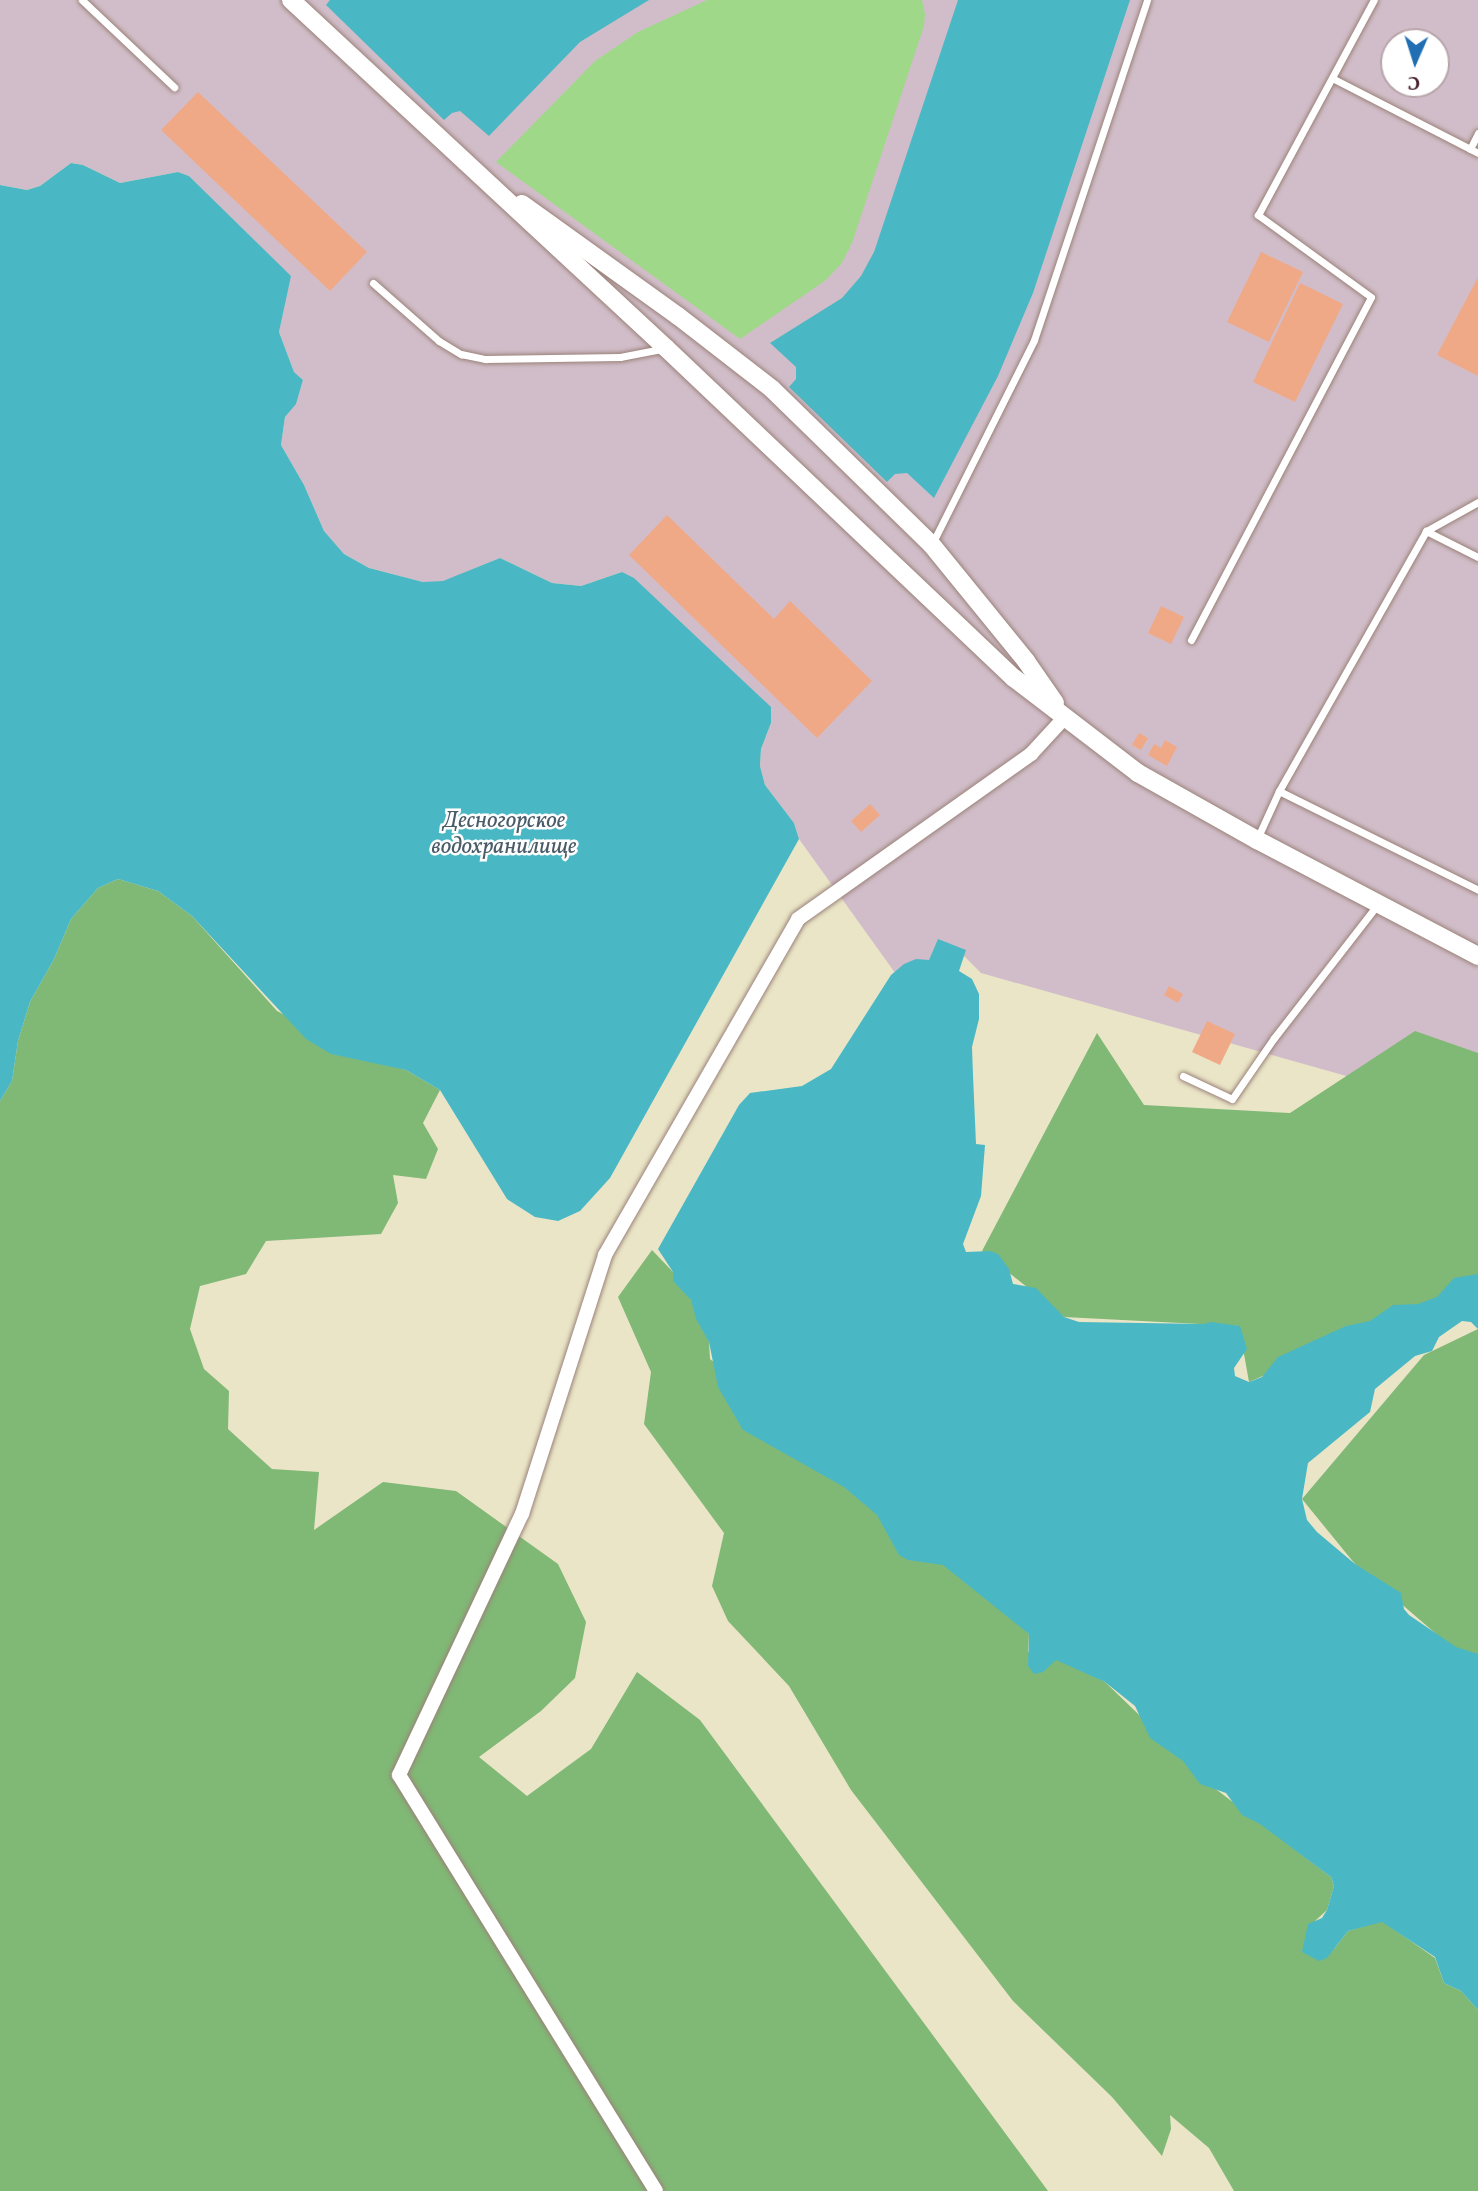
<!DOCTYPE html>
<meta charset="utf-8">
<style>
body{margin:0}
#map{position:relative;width:1478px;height:2191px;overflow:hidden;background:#eae5c7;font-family:Vollkorn,serif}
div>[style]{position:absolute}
.industrial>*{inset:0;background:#d1bdc9}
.green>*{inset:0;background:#a0d88a}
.forest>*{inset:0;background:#80b876}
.water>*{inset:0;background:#4ab8c4}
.building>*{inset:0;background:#f0a987}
.roads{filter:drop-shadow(0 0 2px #9a8279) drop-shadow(0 0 2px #9a8279)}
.service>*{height:7px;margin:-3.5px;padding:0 3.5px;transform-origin:3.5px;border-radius:3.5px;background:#fff}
.minor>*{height:14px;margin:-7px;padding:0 7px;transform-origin:7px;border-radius:7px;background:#fff}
.tertiary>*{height:18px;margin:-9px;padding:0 9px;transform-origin:9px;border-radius:9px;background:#fff}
span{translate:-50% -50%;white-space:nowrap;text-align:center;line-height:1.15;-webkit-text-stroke:5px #fff;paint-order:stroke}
.water-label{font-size:23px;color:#4a5c68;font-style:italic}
.north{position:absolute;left:1380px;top:28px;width:70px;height:70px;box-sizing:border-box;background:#fff;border:2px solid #b7a5aa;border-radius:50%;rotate:183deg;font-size:19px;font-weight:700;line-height:28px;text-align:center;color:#4a1f2b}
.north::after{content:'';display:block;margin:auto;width:24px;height:32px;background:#1f6fb2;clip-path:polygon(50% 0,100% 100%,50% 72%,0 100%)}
</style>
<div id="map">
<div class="industrial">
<div style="clip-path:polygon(evenodd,0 0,1478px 0,1478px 1113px,981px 973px,964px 956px,898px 977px,799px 839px,794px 823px,765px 785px,760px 766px,761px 749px,771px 723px,770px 707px,622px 572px,581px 586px,552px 583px,500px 558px,443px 582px,423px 582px,369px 568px,344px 554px,324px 531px,304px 485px,281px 445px,285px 417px,296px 403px,303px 380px,294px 372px,279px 332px,290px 276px,189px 176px,178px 172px,120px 183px,83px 165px,71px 163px,40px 186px,27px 190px,0 185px,0 0,1394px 42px,1436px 42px,1436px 84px,1394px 84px,1394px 42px)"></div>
</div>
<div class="green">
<div style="clip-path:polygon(707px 0,922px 0,925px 14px,924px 26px,852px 243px,842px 263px,826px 280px,740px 339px,496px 162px,595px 61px,638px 32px)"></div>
</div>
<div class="forest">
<div style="clip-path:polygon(118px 879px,158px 891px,192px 916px,277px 1011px,373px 1061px,406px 1070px,440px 1090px,423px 1123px,438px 1149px,426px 1179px,393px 1175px,398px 1203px,381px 1234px,266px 1241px,246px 1274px,200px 1286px,190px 1329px,204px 1369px,229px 1391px,228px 1429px,272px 1469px,319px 1472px,314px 1530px,383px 1482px,456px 1491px,558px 1564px,586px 1622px,575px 1678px,541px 1711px,479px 1757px,527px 1796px,591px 1749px,637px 1672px,700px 1720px,1048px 2191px,0 2191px,0 1101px,12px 1081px,18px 1041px,30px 1002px,54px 959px,71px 919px,98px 888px)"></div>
<div style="clip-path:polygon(1415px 1031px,1478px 1053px,1478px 1282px,1249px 1382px,1239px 1326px,1064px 1317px,982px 1251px,1097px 1033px,1144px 1105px,1290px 1113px)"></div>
<div style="clip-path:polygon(652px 1250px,673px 1272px,700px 1314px,709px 1342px,710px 1359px,966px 1557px,1029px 1634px,1028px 1652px,1065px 1661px,1105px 1682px,1217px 1790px,1331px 1877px,1334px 1886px,1327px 1910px,1315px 1921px,1334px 1949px,1348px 1931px,1382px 1921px,1435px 1958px,1444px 1983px,1461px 1991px,1478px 2010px,1478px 2191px,1234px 2191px,1209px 2148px,1170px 2115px,1171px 2129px,1162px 2156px,1112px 2097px,1013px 2001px,851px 1790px,789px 1686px,728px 1621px,712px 1586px,724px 1533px,644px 1424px,651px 1372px,618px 1297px)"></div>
<div style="clip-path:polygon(1478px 1329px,1478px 1670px,1355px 1564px,1302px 1499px,1424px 1355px)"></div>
</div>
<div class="water">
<div style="clip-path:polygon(330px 0,649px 0,580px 42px,489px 136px,460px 111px,452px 113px,444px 120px,326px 5px)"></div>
<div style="clip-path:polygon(958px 0,1130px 0,1033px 293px,998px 376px,934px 498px,907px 473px,895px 474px,887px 482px,789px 387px,796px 379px,796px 367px,770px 343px,842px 298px,861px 276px,874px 252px)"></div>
<div style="clip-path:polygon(71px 163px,83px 165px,120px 183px,178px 172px,189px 176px,291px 276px,279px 332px,294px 372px,303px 380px,296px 404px,285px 417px,281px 445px,304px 485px,324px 531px,344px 554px,369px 568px,423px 582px,443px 581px,500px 558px,552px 583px,581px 586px,622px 572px,634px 578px,771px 707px,771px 723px,761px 749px,760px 766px,765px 785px,794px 823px,799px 839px,610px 1178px,580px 1211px,558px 1221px,535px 1217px,507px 1199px,440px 1090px,406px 1070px,331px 1054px,306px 1039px,192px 916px,158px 891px,118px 879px,98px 888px,71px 919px,54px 959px,30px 1002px,18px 1041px,12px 1081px,0 1101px,0 185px,27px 190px,40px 186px)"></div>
<div style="clip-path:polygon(938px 939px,966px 950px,959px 971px,972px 979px,979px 994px,979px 1019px,972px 1047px,973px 1075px,976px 1144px,985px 1145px,981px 1196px,963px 1244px,966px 1252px,990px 1251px,998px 1254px,1009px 1269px,1013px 1284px,1036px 1288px,1064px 1317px,1079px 1322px,1204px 1324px,1211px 1322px,1240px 1326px,1247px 1349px,1234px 1368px,1235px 1376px,1249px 1382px,1262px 1377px,1278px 1357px,1346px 1326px,1370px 1321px,1393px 1305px,1418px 1304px,1437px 1297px,1454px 1278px,1478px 1274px,1478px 1329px,1471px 1322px,1462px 1321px,1439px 1337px,1432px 1351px,1415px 1356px,1375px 1389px,1370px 1412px,1308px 1463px,1302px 1499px,1307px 1520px,1317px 1532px,1355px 1564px,1401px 1593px,1404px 1609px,1409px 1615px,1456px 1647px,1478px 1654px,1478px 2010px,1461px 1991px,1444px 1983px,1435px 1957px,1382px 1922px,1348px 1931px,1327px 1958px,1319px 1961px,1302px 1952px,1308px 1924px,1322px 1918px,1327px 1910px,1334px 1886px,1331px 1877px,1260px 1824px,1242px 1815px,1226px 1793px,1200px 1784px,1183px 1761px,1150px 1738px,1135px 1706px,1105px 1682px,1056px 1660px,1043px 1672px,1034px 1674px,1028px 1666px,1029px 1634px,943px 1565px,908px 1560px,899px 1555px,877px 1515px,844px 1487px,743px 1430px,718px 1387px,709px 1342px,696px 1319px,691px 1300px,673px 1281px,673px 1272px,658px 1249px,739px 1105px,750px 1093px,802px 1086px,831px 1069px,891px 975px,904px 964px,916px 959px,929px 960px)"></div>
</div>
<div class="building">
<div style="clip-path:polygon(198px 92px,367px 252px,330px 291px,161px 130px)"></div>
<div style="clip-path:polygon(1261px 252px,1303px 272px,1269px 342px,1227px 322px)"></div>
<div style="clip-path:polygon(1478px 277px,1478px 376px,1437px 355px)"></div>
<div style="clip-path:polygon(1300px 283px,1343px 304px,1295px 402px,1253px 382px)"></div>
<div style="clip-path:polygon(667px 515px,774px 619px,790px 601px,872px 681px,817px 738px,629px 555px)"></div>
<div style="clip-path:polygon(1161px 606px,1184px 617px,1171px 644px,1148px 633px)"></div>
<div style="clip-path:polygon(1139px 733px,1148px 738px,1141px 750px,1132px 745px)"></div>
<div style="clip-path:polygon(1165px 740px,1177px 747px,1167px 766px,1148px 755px,1154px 744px,1161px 748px)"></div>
<div style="clip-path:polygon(870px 804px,880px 815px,861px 832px,851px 821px)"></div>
<div style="clip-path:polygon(1169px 986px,1183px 994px,1178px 1003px,1164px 995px)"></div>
<div style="clip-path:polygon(1207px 1021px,1235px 1034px,1220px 1065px,1192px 1052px)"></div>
</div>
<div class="roads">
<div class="service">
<div style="left:82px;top:0;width:127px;rotate:43.4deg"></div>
<div style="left:1332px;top:78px;width:164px;rotate:27.2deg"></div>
<div style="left:1470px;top:149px;width:18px;rotate:-63deg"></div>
<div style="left:373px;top:283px;width:88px;rotate:41.3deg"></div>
<div style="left:439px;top:341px;width:26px;rotate:31deg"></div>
<div style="left:461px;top:354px;width:25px;rotate:12deg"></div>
<div style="left:485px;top:359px;width:135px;rotate:-0.8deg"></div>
<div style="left:620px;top:357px;width:42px;rotate:-11deg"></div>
<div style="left:1426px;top:531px;width:58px;rotate:26.6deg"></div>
<div style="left:932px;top:544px;width:228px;rotate:-63.4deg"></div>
<div style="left:1034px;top:340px;width:358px;rotate:-71.6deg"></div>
<div style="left:1191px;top:640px;width:387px;rotate:-62.3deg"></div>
<div style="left:1371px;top:297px;width:140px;rotate:-144deg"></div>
<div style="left:1258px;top:215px;width:244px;rotate:-61.7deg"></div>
<div style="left:1279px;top:791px;width:222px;rotate:26.4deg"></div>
<div style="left:1257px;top:839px;width:53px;rotate:-65.4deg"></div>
<div style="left:1279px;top:791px;width:299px;rotate:-60.5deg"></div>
<div style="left:1426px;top:531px;width:60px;rotate:-29.1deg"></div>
<div style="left:1183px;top:1076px;width:54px;rotate:25.1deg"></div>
<div style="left:1232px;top:1099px;width:74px;rotate:-55.5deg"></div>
<div style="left:1274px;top:1038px;width:168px;rotate:-52.2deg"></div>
</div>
<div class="minor">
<div style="left:656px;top:2191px;width:489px;rotate:-121.7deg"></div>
<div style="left:399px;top:1775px;width:289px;rotate:-64.8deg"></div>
<div style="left:522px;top:1514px;width:272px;rotate:-72.2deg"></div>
<div style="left:605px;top:1255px;width:387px;rotate:-60.1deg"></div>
<div style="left:798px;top:919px;width:286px;rotate:-35.3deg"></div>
<div style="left:1031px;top:754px;width:50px;rotate:-47.4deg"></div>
</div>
<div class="tertiary">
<div style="left:291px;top:0;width:512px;rotate:42.86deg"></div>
<div style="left:666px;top:348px;width:480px;rotate:43.5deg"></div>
<div style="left:1014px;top:678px;width:156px;rotate:37.5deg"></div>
<div style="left:1138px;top:773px;width:137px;rotate:29.4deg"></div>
<div style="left:1257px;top:840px;width:250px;rotate:27.7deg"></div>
<div style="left:522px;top:204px;width:192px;rotate:35.7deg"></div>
<div style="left:678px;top:316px;width:119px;rotate:37.8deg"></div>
<div style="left:772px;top:389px;width:222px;rotate:44.3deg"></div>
<div style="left:931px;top:544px;width:151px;rotate:50.9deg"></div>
<div style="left:1026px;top:661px;width:51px;rotate:55.4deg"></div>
</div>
</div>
<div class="water-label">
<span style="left:504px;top:834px">Десногорское<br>водохранилище</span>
</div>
<div class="north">С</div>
</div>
